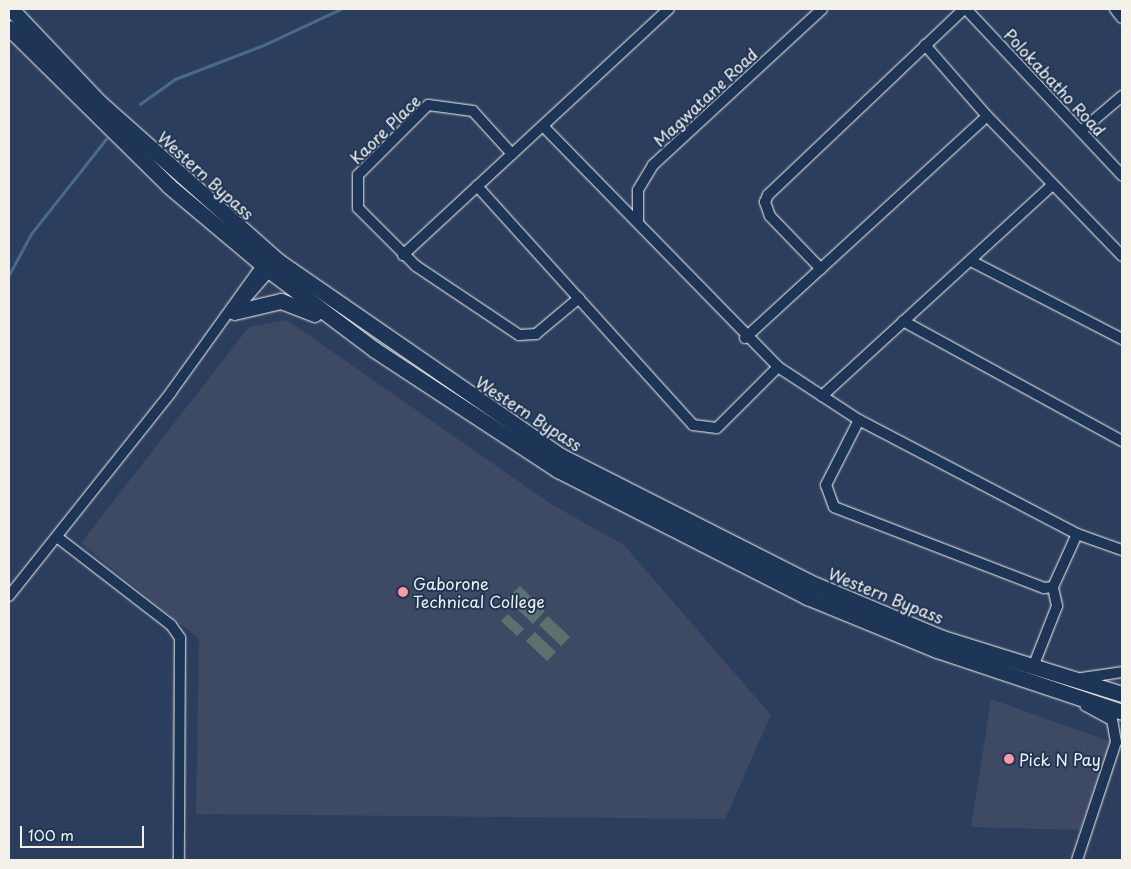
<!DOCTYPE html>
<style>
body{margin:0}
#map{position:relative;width:1131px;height:869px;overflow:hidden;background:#2c3e5d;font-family:"Playpen Sans",sans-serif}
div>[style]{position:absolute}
.built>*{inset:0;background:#3e4964}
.green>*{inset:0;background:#5a716d}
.stream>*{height:2.5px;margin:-1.25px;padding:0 1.25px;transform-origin:1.25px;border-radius:1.25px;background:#466b8d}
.roads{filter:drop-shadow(0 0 1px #f4f1e8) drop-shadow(0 0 1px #f4f1e8)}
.minor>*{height:10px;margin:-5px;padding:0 5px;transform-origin:5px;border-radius:5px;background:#1d3557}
.highway>*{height:15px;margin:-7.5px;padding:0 7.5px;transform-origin:7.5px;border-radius:7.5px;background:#1d3557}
.dots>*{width:14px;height:14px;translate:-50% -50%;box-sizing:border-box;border:2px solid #1d3557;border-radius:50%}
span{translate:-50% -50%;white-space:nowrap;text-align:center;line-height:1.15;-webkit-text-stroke:4px #1d3557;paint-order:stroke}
.street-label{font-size:16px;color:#f4f1e8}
.poi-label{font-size:16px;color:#f4f1e8}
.left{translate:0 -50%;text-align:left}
.frame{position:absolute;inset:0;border:10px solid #f4f1e8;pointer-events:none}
.scale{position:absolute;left:20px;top:826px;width:124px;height:22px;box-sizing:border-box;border:2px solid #f4f1e8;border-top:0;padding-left:6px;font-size:15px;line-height:18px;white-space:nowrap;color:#f4f1e8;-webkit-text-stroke:4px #1d3557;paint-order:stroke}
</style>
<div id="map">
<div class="built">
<div style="clip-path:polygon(287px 320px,551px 504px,624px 545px,771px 715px,725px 819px,196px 814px,199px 639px,81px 543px,249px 327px)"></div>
<div style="clip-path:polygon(991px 699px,1111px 742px,1080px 830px,971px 827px)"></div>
</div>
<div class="green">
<div style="clip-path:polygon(520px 586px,545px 611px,533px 624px,507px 599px)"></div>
<div style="clip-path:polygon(508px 614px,524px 629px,517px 636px,501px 621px)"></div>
<div style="clip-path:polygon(548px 616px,570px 637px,561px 646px,539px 625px)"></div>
<div style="clip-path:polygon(535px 632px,556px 652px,547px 661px,526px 641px)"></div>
</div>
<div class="stream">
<div style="left:140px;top:104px;width:43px;rotate:-35.5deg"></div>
<div style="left:175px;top:79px;width:95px;rotate:-20.9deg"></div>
<div style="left:264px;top:45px;width:85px;rotate:-25.1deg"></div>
<div style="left:9px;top:275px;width:47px;rotate:-61.8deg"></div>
<div style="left:31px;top:234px;width:121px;rotate:-51.7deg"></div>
</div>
<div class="roads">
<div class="minor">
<div style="left:966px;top:9px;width:228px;rotate:46.8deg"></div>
<div style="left:1115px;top:9px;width:11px;rotate:52deg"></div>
<div style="left:925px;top:45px;width:94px;rotate:48.9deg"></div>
<div style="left:987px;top:116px;width:194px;rotate:46deg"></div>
<div style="left:544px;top:127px;width:335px;rotate:45.7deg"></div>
<div style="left:778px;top:367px;width:97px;rotate:33.2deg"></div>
<div style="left:859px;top:420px;width:246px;rotate:27.6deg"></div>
<div style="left:1077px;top:534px;width:48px;rotate:19.6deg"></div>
<div style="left:1081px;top:131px;width:54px;rotate:-40.5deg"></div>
<div style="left:512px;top:154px;width:58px;rotate:-132.2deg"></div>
<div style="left:473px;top:111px;width:45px;rotate:-172.4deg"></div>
<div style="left:428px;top:105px;width:99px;rotate:135deg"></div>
<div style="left:358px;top:175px;width:33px;rotate:90deg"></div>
<div style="left:358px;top:208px;width:82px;rotate:45deg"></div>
<div style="left:416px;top:266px;width:124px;rotate:33.8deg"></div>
<div style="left:519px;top:335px;width:17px;rotate:-3deg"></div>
<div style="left:536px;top:334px;width:56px;rotate:-39.9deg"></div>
<div style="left:477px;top:186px;width:322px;rotate:47.9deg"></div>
<div style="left:693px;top:425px;width:24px;rotate:7deg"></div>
<div style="left:717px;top:428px;width:86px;rotate:-45deg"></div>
<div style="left:638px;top:222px;width:32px;rotate:-90deg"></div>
<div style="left:638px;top:190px;width:29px;rotate:-59deg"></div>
<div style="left:653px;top:165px;width:230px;rotate:-42.7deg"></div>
<div style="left:403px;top:255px;width:362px;rotate:-42.8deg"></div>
<div style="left:971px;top:261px;width:170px;rotate:27.3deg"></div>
<div style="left:821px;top:269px;width:74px;rotate:-133.9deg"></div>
<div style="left:770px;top:216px;width:15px;rotate:-110deg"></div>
<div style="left:765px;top:202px;width:8px;rotate:-67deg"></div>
<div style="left:768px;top:195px;width:270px;rotate:-43.5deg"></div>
<div style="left:235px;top:311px;width:58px;rotate:-49.2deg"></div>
<div style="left:903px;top:321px;width:250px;rotate:28.7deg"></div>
<div style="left:745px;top:338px;width:328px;rotate:-42.5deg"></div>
<div style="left:822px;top:396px;width:312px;rotate:-42.5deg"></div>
<div style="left:859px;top:420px;width:73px;rotate:116.9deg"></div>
<div style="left:826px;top:485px;width:23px;rotate:70deg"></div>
<div style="left:834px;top:507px;width:225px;rotate:21.1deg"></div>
<div style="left:1044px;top:588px;width:9px;rotate:-6deg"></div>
<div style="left:1053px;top:587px;width:58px;rotate:-65.6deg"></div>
<div style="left:57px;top:537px;width:144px;rotate:37.7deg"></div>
<div style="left:171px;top:625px;width:16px;rotate:55deg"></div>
<div style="left:180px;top:638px;width:222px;rotate:90.3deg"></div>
<div style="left:9px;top:596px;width:260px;rotate:-51.5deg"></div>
<div style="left:171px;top:392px;width:163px;rotate:-54.3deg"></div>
<div style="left:1033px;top:667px;width:66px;rotate:-68.5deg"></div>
<div style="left:1057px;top:606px;width:19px;rotate:-102deg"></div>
<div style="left:1082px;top:678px;width:40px;rotate:-8.5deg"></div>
<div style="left:1077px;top:860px;width:124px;rotate:-71.7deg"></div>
<div style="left:1116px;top:742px;width:22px;rotate:-100deg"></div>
<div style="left:1112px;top:720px;width:30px;rotate:-152deg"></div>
</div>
<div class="highway">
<div style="left:11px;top:9px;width:127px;rotate:46.6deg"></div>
<div style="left:98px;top:101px;width:241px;rotate:41.6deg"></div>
<div style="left:278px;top:261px;width:344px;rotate:34.6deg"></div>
<div style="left:561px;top:456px;width:278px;rotate:26.9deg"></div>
<div style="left:809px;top:582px;width:144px;rotate:22.8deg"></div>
<div style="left:942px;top:638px;width:189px;rotate:17.3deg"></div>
<div style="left:9px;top:28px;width:225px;rotate:44.6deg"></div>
<div style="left:169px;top:186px;width:132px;rotate:40.1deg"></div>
<div style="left:270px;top:271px;width:131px;rotate:37deg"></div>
<div style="left:375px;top:350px;width:219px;rotate:33.3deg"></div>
<div style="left:558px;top:470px;width:280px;rotate:27deg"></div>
<div style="left:807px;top:597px;width:140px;rotate:22.2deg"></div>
<div style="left:937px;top:650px;width:195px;rotate:18.5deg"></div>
<div style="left:234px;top:312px;width:48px;rotate:-13.2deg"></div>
<div style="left:281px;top:301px;width:36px;rotate:21deg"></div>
</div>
</div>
<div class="dots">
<div style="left:403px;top:592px;background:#ff9aa2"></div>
<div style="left:1009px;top:759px;background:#ff9aa2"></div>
</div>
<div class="street-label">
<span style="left:1055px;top:82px;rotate:47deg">Polokabatho Road</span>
<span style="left:705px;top:97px;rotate:-43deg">Magwatane Road</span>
<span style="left:385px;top:129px;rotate:-44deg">Kaore Place</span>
<span style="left:206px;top:175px;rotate:42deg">Western Bypass</span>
<span style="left:529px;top:413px;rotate:33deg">Western Bypass</span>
<span style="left:886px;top:595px;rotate:22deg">Western Bypass</span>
</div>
<div class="poi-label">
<span class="left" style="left:413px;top:592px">Gaborone<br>Technical College</span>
<span class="left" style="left:1019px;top:759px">Pick N Pay</span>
</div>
<div class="frame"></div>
<div class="scale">100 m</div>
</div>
